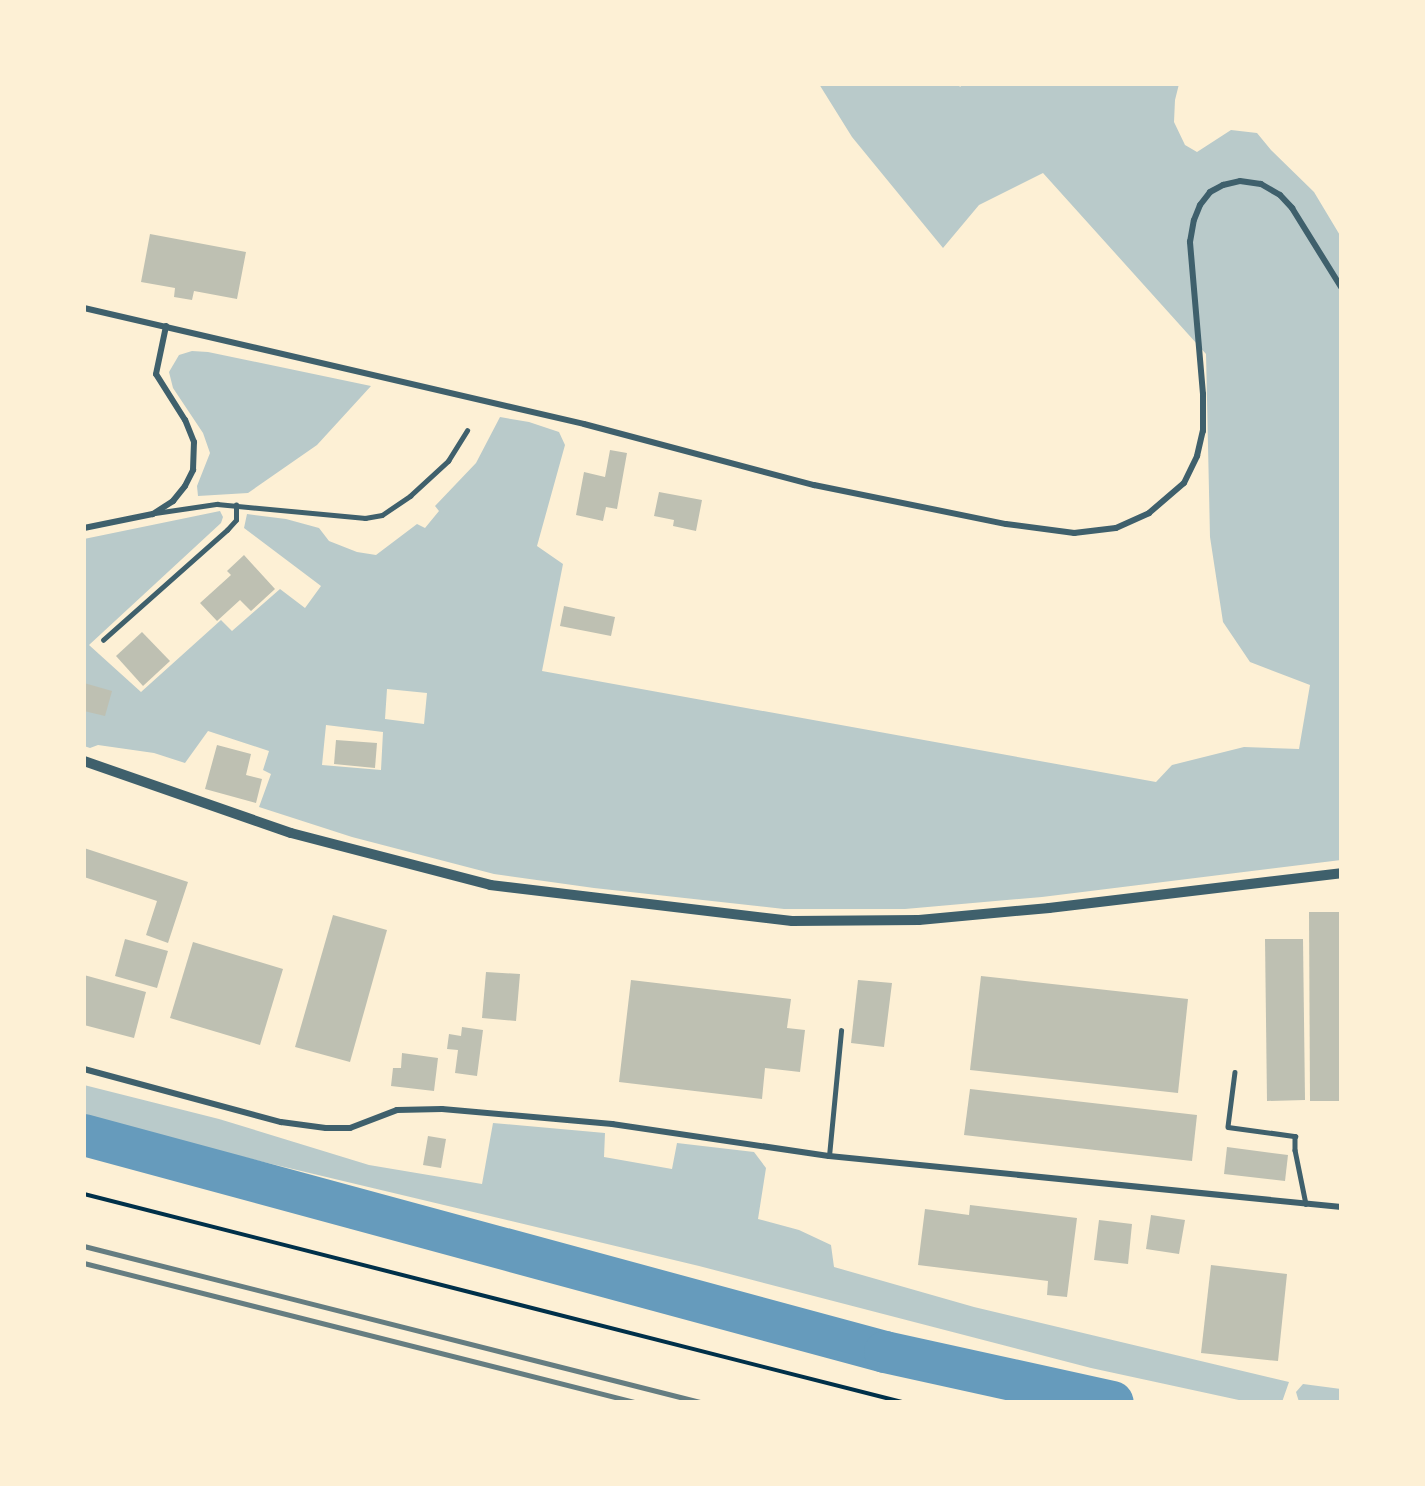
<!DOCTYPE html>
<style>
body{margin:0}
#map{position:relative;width:1425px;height:1486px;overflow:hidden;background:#fdf0d5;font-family:Cabin,sans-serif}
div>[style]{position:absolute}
.green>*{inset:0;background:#b9caca}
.river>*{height:42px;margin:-21px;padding:0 21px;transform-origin:21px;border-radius:21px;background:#669bbc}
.building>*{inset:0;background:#bec0b2}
.path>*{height:4px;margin:-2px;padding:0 2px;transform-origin:2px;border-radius:2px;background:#003049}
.service>*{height:4.5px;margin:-2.25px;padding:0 2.25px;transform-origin:2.25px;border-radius:2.25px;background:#3f606c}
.minor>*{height:6px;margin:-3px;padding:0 3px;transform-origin:3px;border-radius:3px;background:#3f606c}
.tertiary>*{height:10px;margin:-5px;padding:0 5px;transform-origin:5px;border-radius:5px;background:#3f606c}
.rail>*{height:4.5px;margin:-2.25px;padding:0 2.25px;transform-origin:2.25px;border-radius:2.25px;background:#657d81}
span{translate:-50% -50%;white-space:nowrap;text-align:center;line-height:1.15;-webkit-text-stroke:6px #fdf0d5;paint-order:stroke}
.frame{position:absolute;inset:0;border:86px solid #fdf0d5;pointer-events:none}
</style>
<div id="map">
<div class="green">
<div style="clip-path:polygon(evenodd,819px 84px,958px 84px,960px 87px,963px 84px,1179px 84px,1175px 100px,1174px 122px,1185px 145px,1197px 152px,1231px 130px,1257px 133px,1271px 150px,1314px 192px,1341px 237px,1341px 860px,1042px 897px,905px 909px,784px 909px,594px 888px,494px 874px,352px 837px,259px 807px,271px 774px,263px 770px,269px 751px,208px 731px,185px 763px,154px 753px,98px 745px,90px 748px,84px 746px,84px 539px,220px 511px,223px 517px,221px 523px,89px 645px,141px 692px,221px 620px,232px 631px,280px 589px,305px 608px,321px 586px,244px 528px,247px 514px,286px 519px,319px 528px,329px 541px,357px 552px,376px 555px,417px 524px,425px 528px,439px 511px,435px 506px,476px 463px,500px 417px,529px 422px,559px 432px,565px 445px,537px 546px,563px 564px,542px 671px,1156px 782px,1172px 765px,1244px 747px,1299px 749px,1310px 685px,1250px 662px,1223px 622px,1210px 537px,1206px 354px,1043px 173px,979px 205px,943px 248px,852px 137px,819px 84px,387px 689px,427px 693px,424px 724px,385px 719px,387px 689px,819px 84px,326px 725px,383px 732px,381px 770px,322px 765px,326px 725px)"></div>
<div style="clip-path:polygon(192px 351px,208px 352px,371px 386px,317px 445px,248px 493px,198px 496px,197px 486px,210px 453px,203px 433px,173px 388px,169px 372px,179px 355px)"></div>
<div style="clip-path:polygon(84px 1085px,219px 1119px,369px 1165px,482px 1184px,493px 1123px,605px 1133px,604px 1157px,672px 1169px,677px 1143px,754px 1152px,766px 1168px,758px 1219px,799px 1230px,831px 1245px,834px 1267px,974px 1307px,1289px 1382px,1282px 1402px,1248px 1402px,1091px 1368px,699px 1266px,84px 1119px)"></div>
<div style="clip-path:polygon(1303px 1384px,1341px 1389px,1341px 1402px,1299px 1402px,1296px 1392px)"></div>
</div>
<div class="river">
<div style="left:84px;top:1135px;width:830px;rotate:15.16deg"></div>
<div style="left:885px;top:1352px;width:233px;rotate:12.4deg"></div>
</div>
<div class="building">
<div style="clip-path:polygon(150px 234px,246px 252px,237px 299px,194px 291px,192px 300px,174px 297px,175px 288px,141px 282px)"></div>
<div style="clip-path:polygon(610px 450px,627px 453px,617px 509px,606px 507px,603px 521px,576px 515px,584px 472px,605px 477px)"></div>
<div style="clip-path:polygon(659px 492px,702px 500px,696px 531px,673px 526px,674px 520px,654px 516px)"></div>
<div style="clip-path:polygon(244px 555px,275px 589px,251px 611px,240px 600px,217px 621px,200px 603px,231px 575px,227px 571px)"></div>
<div style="clip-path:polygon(564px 606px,615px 617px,611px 636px,560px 626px)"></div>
<div style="clip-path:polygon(142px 632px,170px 661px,143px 686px,116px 656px)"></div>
<div style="clip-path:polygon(84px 683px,112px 691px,105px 716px,84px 711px)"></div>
<div style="clip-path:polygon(336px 740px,377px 743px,375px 768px,334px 764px)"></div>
<div style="clip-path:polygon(217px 745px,251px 754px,246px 775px,262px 779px,256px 803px,205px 789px)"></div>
<div style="clip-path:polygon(84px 848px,188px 882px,168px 943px,146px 935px,157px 901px,84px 877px)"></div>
<div style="clip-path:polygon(1309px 912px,1341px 912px,1341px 1101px,1310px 1101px)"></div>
<div style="clip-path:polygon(333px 915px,387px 930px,350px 1062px,295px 1047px)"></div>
<div style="clip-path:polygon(125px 939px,168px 951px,157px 988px,115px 976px)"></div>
<div style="clip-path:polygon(1265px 939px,1303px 939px,1305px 1100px,1267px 1101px)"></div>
<div style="clip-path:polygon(193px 942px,283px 969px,260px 1045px,170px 1018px)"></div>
<div style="clip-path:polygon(486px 972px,520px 974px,516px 1021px,482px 1018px)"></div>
<div style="clip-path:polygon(84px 975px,146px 992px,134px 1038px,84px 1025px)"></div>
<div style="clip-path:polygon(981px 976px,1188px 999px,1178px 1093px,970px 1070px)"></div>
<div style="clip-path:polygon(631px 980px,791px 999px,787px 1028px,805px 1030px,800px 1072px,765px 1068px,762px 1099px,619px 1082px)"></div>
<div style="clip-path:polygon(858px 980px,892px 983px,884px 1047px,851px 1043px)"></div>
<div style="clip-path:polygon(462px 1027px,483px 1030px,477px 1076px,455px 1073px,458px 1050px,447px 1049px,449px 1034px,461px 1036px)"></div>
<div style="clip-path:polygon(402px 1053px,438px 1058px,434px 1091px,391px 1086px,393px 1068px,401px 1068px)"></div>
<div style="clip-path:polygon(970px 1089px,1197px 1115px,1192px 1161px,964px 1135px)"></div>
<div style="clip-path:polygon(428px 1136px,446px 1139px,441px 1168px,423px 1165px)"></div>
<div style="clip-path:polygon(1227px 1147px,1288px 1155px,1285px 1181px,1224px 1174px)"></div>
<div style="clip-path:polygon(970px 1205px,1077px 1218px,1067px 1297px,1047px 1295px,1048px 1281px,918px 1265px,925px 1209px,969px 1215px)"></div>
<div style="clip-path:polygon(1151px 1215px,1185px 1220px,1179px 1254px,1146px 1249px)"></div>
<div style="clip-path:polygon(1099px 1220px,1132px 1224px,1128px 1264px,1094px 1260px)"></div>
<div style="clip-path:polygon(1211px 1265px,1287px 1274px,1278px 1361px,1201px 1353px)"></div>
</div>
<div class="path">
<div style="left:84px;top:1194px;width:844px;rotate:14.27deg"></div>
</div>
<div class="service">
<div style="left:155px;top:513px;width:63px;rotate:-8.3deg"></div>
<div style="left:217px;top:504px;width:149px;rotate:5.4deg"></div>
<div style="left:365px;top:518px;width:17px;rotate:-10deg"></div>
<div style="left:382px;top:515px;width:34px;rotate:-34deg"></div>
<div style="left:410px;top:496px;width:52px;rotate:-42.6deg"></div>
<div style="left:448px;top:461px;width:36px;rotate:-58deg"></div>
<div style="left:103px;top:640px;width:166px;rotate:-41.6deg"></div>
<div style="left:227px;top:530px;width:13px;rotate:-48deg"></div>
<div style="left:236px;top:520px;width:15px;rotate:-90deg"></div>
<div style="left:1235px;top:1072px;width:55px;rotate:97.3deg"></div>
<div style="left:1228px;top:1127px;width:68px;rotate:7.7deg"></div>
<div style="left:1295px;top:1136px;width:14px;rotate:90deg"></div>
<div style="left:1295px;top:1150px;width:55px;rotate:78.5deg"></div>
<div style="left:829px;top:1156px;width:126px;rotate:-84.5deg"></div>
</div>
<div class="minor">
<div style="left:84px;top:308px;width:513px;rotate:13.06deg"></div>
<div style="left:584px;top:424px;width:238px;rotate:14.9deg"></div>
<div style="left:814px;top:485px;width:196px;rotate:11.5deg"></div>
<div style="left:1006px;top:524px;width:69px;rotate:7.5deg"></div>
<div style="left:1074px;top:533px;width:42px;rotate:-6.8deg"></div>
<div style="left:1116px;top:528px;width:36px;rotate:-24deg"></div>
<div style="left:1149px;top:513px;width:46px;rotate:-40.6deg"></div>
<div style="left:1184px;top:483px;width:30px;rotate:-64deg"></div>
<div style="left:1197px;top:456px;width:26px;rotate:-77deg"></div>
<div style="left:1203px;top:431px;width:37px;rotate:-90deg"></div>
<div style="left:1203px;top:394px;width:153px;rotate:-94.9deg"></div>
<div style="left:1190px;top:242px;width:22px;rotate:-80deg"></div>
<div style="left:1194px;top:220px;width:16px;rotate:-68deg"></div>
<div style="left:1200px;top:205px;width:16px;rotate:-52deg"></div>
<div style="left:1210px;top:192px;width:15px;rotate:-28deg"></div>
<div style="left:1223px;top:185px;width:17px;rotate:-13deg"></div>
<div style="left:1240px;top:181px;width:21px;rotate:8deg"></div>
<div style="left:1261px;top:184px;width:22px;rotate:30deg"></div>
<div style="left:1280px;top:195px;width:18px;rotate:47deg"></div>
<div style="left:1292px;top:208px;width:93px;rotate:58.2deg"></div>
<div style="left:84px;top:528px;width:70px;rotate:-11.5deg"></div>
<div style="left:153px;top:514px;width:24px;rotate:-33deg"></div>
<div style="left:173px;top:501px;width:19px;rotate:-51deg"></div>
<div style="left:185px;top:486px;width:18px;rotate:-63deg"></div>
<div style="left:193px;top:470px;width:28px;rotate:-88deg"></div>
<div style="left:194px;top:442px;width:24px;rotate:-112deg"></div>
<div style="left:185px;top:420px;width:54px;rotate:-122.2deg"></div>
<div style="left:156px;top:374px;width:49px;rotate:-78.2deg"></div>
<div style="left:84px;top:1069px;width:204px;rotate:15.1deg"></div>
<div style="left:281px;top:1122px;width:45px;rotate:7.6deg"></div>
<div style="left:326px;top:1128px;width:24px"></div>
<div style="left:350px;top:1128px;width:50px;rotate:-21deg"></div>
<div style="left:397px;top:1110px;width:45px;rotate:-1.3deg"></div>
<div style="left:442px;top:1109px;width:171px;rotate:5deg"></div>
<div style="left:612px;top:1124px;width:219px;rotate:8.4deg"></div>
<div style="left:829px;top:1156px;width:515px;rotate:5.69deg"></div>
</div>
<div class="tertiary">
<div style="left:84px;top:761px;width:219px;rotate:19.2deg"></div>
<div style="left:291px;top:833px;width:206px;rotate:14.6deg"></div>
<div style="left:490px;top:885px;width:304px;rotate:6.8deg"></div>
<div style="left:792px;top:921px;width:127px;rotate:-0.5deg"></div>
<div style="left:919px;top:920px;width:131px;rotate:-5.3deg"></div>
<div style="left:1049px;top:908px;width:294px;rotate:-6.8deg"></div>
</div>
<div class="rail">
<div style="left:84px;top:1246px;width:635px;rotate:14.21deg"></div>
<div style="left:84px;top:1263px;width:568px;rotate:14.16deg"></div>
</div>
<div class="frame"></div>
</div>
